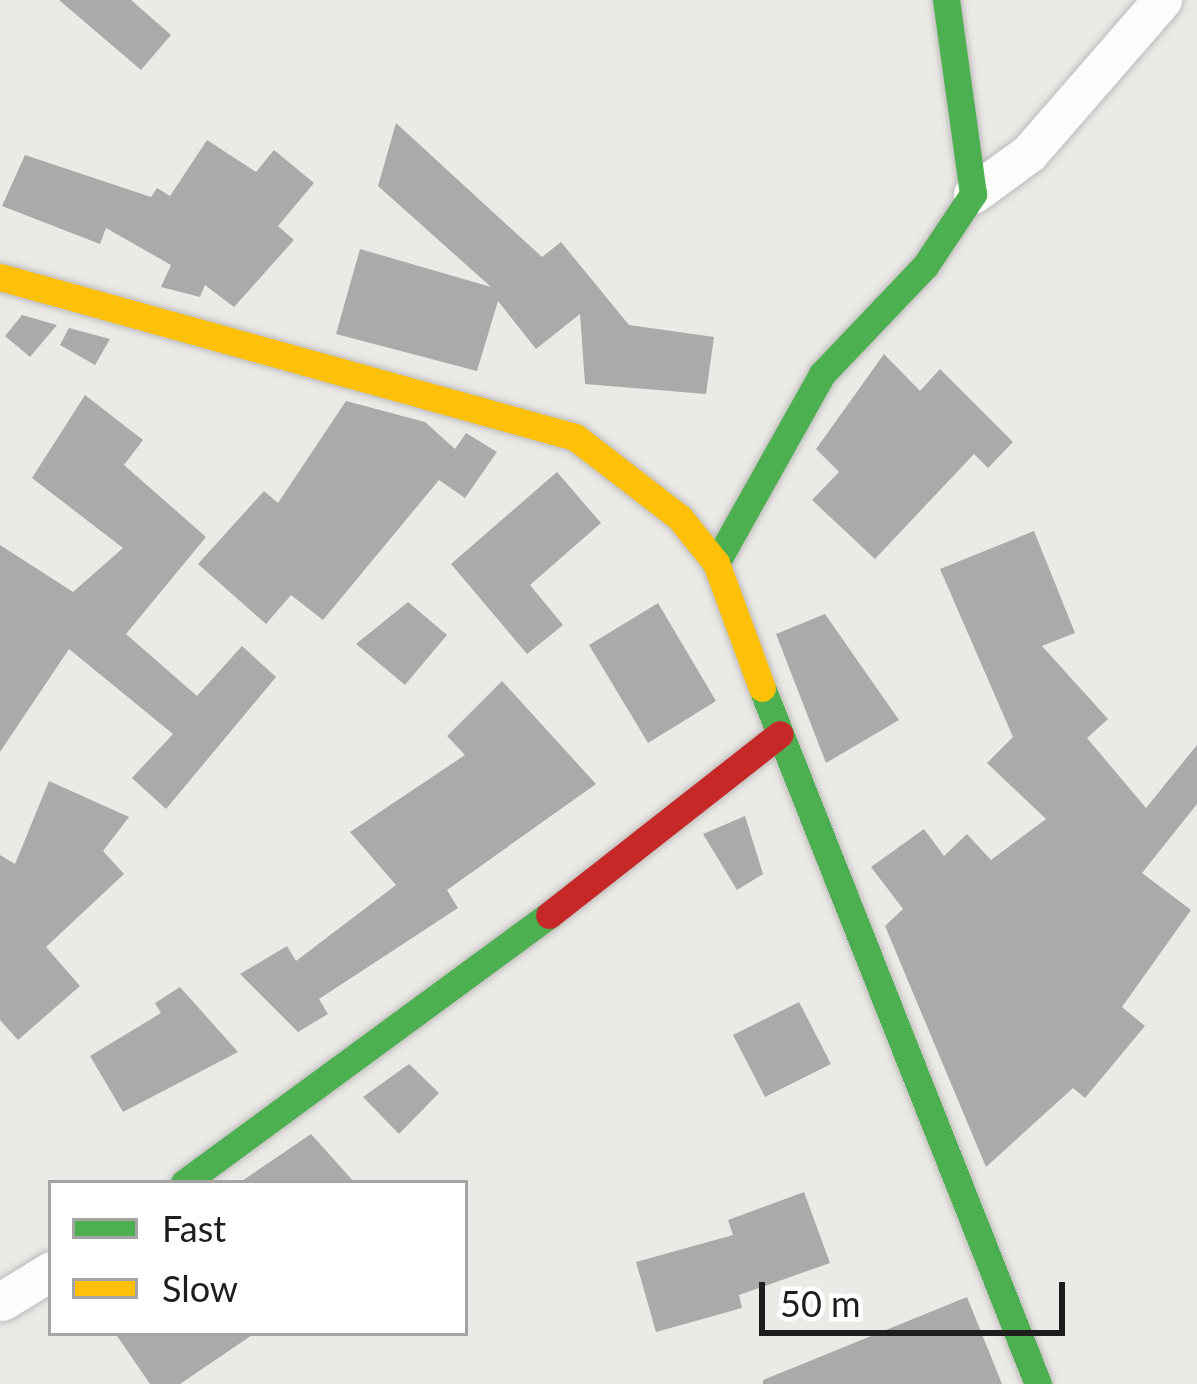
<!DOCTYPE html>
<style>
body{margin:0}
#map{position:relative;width:1197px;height:1384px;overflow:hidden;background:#eceae7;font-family:Lato,sans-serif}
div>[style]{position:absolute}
.building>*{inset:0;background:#abaaa8}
.roads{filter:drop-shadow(0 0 3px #bcbbb9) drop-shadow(0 0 3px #bcbbb9)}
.street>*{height:39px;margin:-19.5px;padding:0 19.5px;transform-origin:19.5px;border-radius:19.5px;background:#fcfcfb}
.fast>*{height:27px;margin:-13.5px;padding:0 13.5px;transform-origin:13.5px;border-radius:13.5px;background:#4caf50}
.slow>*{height:27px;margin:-13.5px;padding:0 13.5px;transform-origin:13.5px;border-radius:13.5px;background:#ffc107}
.jam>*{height:27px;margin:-13.5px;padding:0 13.5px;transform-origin:13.5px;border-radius:13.5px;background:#c62828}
span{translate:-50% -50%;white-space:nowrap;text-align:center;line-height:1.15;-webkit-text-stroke:9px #fff;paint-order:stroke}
.legend{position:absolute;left:48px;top:1180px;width:420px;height:156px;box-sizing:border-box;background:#fff;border:3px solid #a5a5a4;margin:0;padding:15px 21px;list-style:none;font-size:36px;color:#1f1e1c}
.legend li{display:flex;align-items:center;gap:24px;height:60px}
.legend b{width:60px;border:3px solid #a5a5a4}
.scale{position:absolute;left:759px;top:1282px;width:306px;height:54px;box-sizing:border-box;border:6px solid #1f1e1c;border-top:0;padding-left:15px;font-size:36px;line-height:42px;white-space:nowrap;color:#1f1e1c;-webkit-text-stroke:9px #fff;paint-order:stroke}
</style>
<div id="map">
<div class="building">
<div style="clip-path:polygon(59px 0,131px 0,171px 35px,141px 70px)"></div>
<div style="clip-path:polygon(396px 123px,542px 257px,561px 242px,629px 325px,714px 337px,706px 394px,585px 384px,580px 314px,536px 349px,498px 301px,477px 371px,336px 334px,360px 249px,491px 287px,378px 186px)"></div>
<div style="clip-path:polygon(207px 140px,256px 172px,274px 150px,314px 183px,278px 226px,294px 240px,234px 307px,205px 285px,200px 297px,161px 287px,171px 265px,106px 228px,100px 244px,2px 206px,25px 155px,151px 197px,157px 188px,170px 196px)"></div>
<div style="clip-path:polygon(22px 315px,57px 325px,30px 357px,5px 336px)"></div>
<div style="clip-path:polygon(69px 328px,110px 339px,95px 365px,60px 345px)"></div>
<div style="clip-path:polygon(884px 354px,920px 391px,940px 369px,1013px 442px,988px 468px,974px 454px,875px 559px,812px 500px,839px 472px,816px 449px)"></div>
<div style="clip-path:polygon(85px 395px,143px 440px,124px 465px,206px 537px,126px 634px,197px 696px,242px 646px,276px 677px,166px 809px,132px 778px,173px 734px,69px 649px,0 752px,0 545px,73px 592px,123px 548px,32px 478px)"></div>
<div style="clip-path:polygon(346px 401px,425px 422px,455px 449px,466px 433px,497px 452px,465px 498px,439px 480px,323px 620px,291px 595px,266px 624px,198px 564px,264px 491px,278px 503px)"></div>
<div style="clip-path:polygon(557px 472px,601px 523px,530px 585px,563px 625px,527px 654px,451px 564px)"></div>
<div style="clip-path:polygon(1034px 531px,1075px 633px,1042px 646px,1108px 719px,1087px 738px,1146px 808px,1197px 745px,1197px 804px,1142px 873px,1191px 910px,1122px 1007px,1145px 1026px,1085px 1098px,1073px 1088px,986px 1167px,885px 926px,903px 909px,871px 867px,924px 829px,944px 856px,967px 834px,991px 860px,1046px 819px,987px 763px,1013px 737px,940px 569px)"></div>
<div style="clip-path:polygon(408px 602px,447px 635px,405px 685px,356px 644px)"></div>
<div style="clip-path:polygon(658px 603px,716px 701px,648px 743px,589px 645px)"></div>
<div style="clip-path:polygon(825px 614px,899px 720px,826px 763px,776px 634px)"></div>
<div style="clip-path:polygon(502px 681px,596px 784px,447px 890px,458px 908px,319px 999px,328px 1014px,298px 1032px,240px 974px,287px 946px,296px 961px,396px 885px,350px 832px,465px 755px,447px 736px)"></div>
<div style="clip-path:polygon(49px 781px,129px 817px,103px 851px,124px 874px,46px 947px,80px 986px,18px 1040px,0 1020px,0 855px,15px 864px)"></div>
<div style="clip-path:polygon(745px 816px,763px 874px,737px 890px,703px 834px)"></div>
<div style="clip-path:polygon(180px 987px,238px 1052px,123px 1112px,90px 1056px,161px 1013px,155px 1003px)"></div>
<div style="clip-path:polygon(799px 1002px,831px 1064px,765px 1097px,733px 1035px)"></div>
<div style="clip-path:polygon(409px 1064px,439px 1093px,399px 1134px,363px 1097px)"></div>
<div style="clip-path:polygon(311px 1134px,355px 1183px,239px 1183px)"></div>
<div style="clip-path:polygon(804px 1192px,830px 1263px,739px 1295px,742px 1308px,656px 1332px,636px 1262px,733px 1235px,728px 1220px)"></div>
<div style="clip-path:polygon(967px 1297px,1002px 1384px,763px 1384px,763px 1380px)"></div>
<div style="clip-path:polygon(115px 1333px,255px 1333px,180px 1384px,150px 1384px)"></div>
</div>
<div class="roads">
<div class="street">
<div style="left:973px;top:194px;width:69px;rotate:-36.2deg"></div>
<div style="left:1029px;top:153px;width:203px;rotate:-49deg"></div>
<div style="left:2px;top:1301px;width:57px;rotate:-31.5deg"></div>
</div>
<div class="fast">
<div style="left:716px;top:563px;width:217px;rotate:-60.7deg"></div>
<div style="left:822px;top:374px;width:149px;rotate:-46.4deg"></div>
<div style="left:925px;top:266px;width:87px;rotate:-56.3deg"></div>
<div style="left:973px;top:194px;width:196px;rotate:-97.9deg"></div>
<div style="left:762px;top:688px;width:749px;rotate:68.37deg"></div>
<div style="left:184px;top:1183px;width:453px;rotate:-36.3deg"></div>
</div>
<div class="slow">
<div style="left:0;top:277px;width:597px;rotate:15.55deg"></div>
<div style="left:575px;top:437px;width:133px;rotate:37.6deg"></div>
<div style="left:680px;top:518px;width:58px;rotate:51.3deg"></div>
<div style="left:716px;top:563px;width:133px;rotate:69.8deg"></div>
</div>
<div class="jam">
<div style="left:549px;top:915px;width:293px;rotate:-38.1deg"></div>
</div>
</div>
<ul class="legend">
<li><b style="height:15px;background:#4caf50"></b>Fast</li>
<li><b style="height:15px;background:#ffc107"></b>Slow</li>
</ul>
<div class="scale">50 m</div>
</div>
